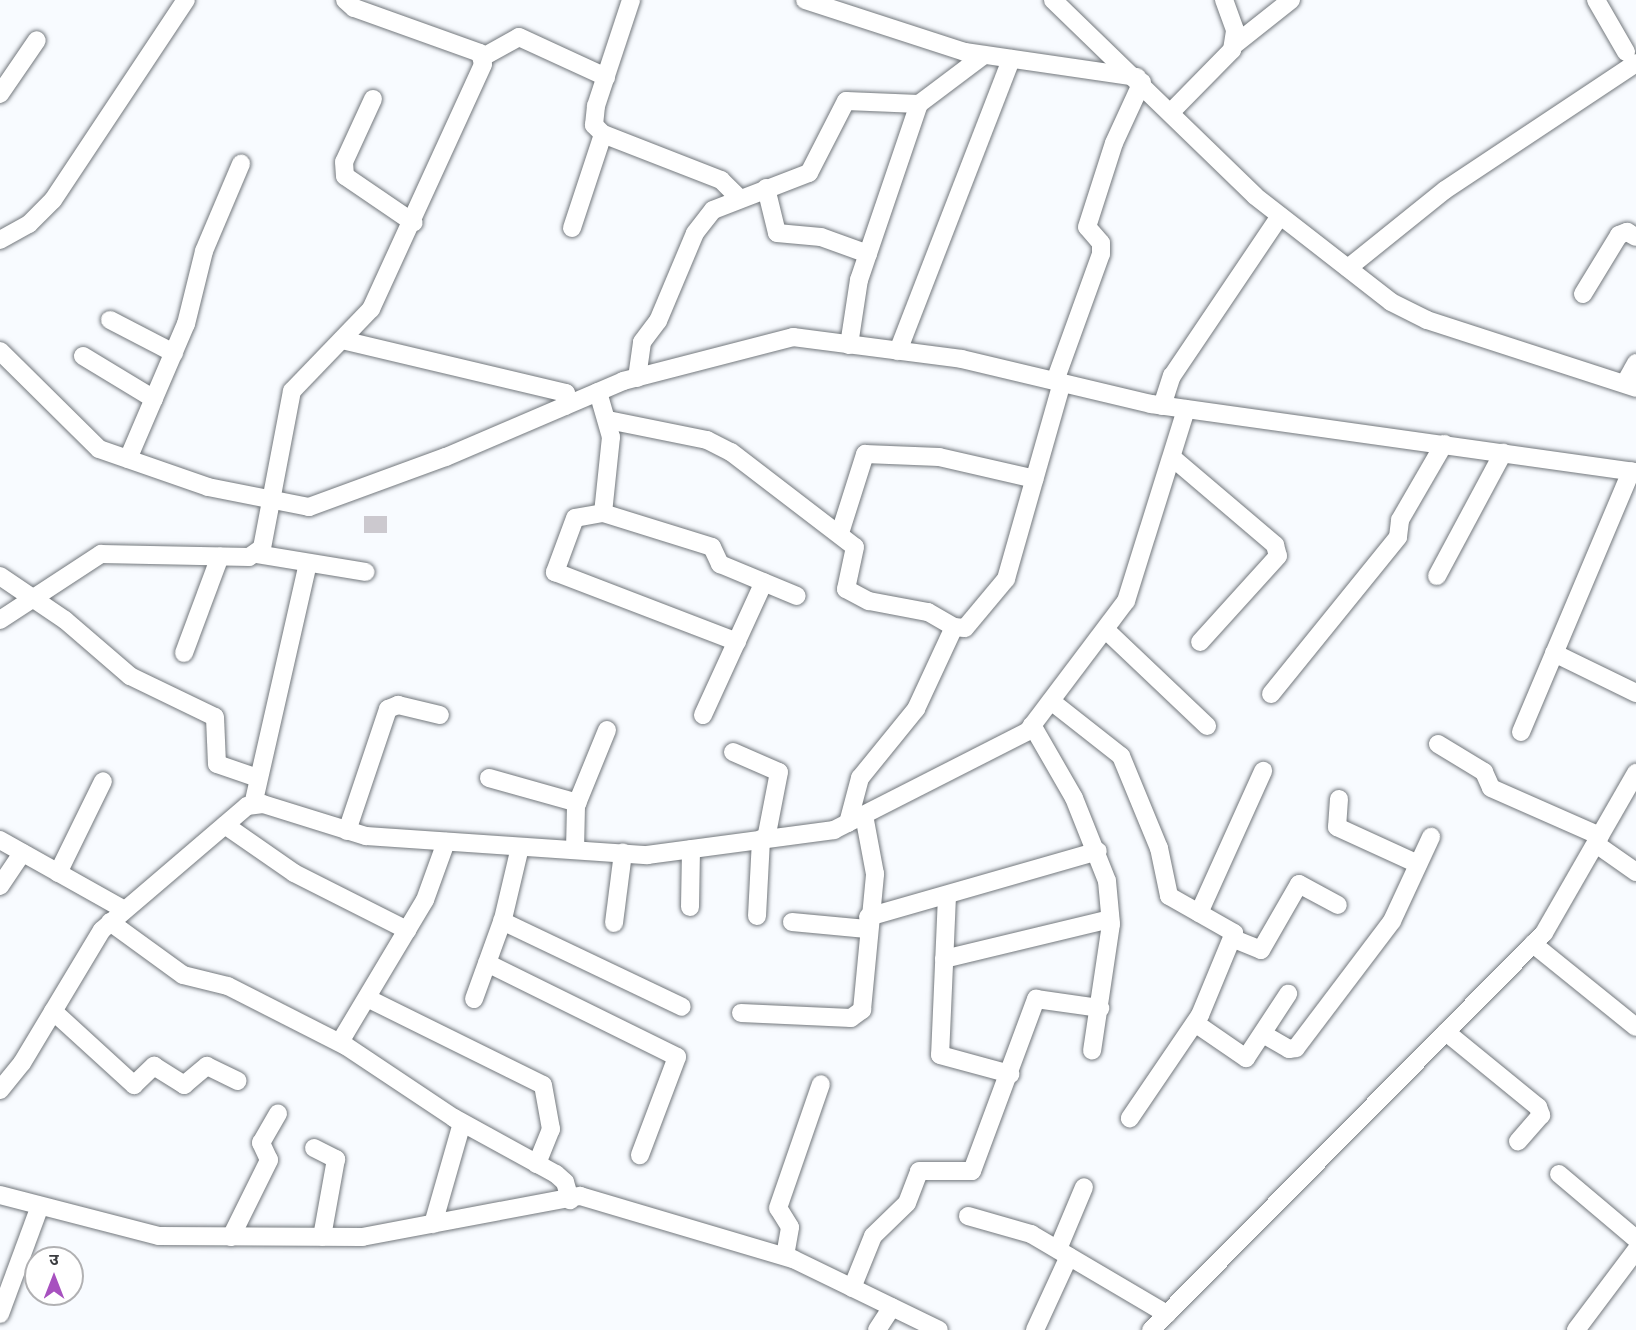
<!DOCTYPE html>
<meta charset="utf-8">
<style>
body{margin:0}
#map{position:relative;width:1636px;height:1330px;overflow:hidden;background:#f8fbff;font-family:Helvetica,"Noto Sans Devanagari",sans-serif}
div>[style]{position:absolute}
.building>*{inset:0;background:#ccc9cf}
.roads{filter:drop-shadow(0 0 2px #73787d) drop-shadow(0 0 2px #73787d)}
.minor>*{height:18px;margin:-9px;padding:0 9px;transform-origin:9px;border-radius:9px;background:#fff}
span{translate:-50% -50%;white-space:nowrap;text-align:center;line-height:1.15;-webkit-text-stroke:4.5px #fff;paint-order:stroke}
.north{position:absolute;left:24px;top:1246px;width:60px;height:60px;box-sizing:border-box;background:#fff;border:2px solid #b1b1b3;border-radius:50%;rotate:0deg;font-size:16px;font-weight:700;line-height:24px;text-align:center;color:#3b3d40}
.north::after{content:'';display:block;margin:auto;width:21px;height:27px;background:#a751bf;clip-path:polygon(50% 0,100% 100%,50% 72%,0 100%)}
</style>
<div id="map">
<div class="building">
<div style="clip-path:polygon(364px 516px,387px 516px,387px 533px,364px 533px)"></div>
</div>
<div class="roads">
<div class="minor">
<div style="left:805px;top:0;width:168px;rotate:18deg"></div>
<div style="left:965px;top:52px;width:174px;rotate:8.3deg"></div>
<div style="left:1053px;top:0;width:281px;rotate:44.1deg"></div>
<div style="left:1255px;top:196px;width:172px;rotate:37.9deg"></div>
<div style="left:1391px;top:302px;width:40px;rotate:26.6deg"></div>
<div style="left:1427px;top:320px;width:220px;rotate:18deg"></div>
<div style="left:1596px;top:0;width:60px;rotate:60deg"></div>
<div style="left:1233px;top:46px;width:74px;rotate:-38.4deg"></div>
<div style="left:483px;top:57px;width:41px;rotate:-29.1deg"></div>
<div style="left:519px;top:37px;width:96px;rotate:24.7deg"></div>
<div style="left:0;top:94px;width:65px;rotate:-55.6deg"></div>
<div style="left:373px;top:99px;width:69px;rotate:114.7deg"></div>
<div style="left:344px;top:162px;width:14px;rotate:86deg"></div>
<div style="left:345px;top:176px;width:83px;rotate:34.3deg"></div>
<div style="left:1172px;top:111px;width:86px;rotate:-45.5deg"></div>
<div style="left:1232px;top:50px;width:20px;rotate:-81deg"></div>
<div style="left:1235px;top:30px;width:32px;rotate:-110deg"></div>
<div style="left:603px;top:134px;width:127px;rotate:21.3deg"></div>
<div style="left:721px;top:180px;width:24px;rotate:45deg"></div>
<div style="left:766px;top:188px;width:46px;rotate:76.3deg"></div>
<div style="left:777px;top:233px;width:44px;rotate:5.2deg"></div>
<div style="left:821px;top:237px;width:50px;rotate:19.9deg"></div>
<div style="left:572px;top:228px;width:99px;rotate:-71.7deg"></div>
<div style="left:603px;top:134px;width:13px;rotate:-135deg"></div>
<div style="left:594px;top:125px;width:19px;rotate:-84deg"></div>
<div style="left:596px;top:106px;width:112px;rotate:-71.7deg"></div>
<div style="left:0;top:240px;width:33px;rotate:-29deg"></div>
<div style="left:29px;top:224px;width:34px;rotate:-45deg"></div>
<div style="left:53px;top:200px;width:240px;rotate:-56.4deg"></div>
<div style="left:1348px;top:268px;width:124px;rotate:-38.8deg"></div>
<div style="left:1445px;top:190px;width:229px;rotate:-33.6deg"></div>
<div style="left:1583px;top:294px;width:69px;rotate:-58.6deg"></div>
<div style="left:1619px;top:235px;width:9px;rotate:-21deg"></div>
<div style="left:1627px;top:232px;width:10px;rotate:29deg"></div>
<div style="left:110px;top:320px;width:72px;rotate:27.3deg"></div>
<div style="left:342px;top:340px;width:230px;rotate:13.3deg"></div>
<div style="left:566px;top:393px;width:13px;rotate:94deg"></div>
<div style="left:849px;top:345px;width:66px;rotate:-81.3deg"></div>
<div style="left:859px;top:280px;width:186px;rotate:-71.2deg"></div>
<div style="left:919px;top:104px;width:81px;rotate:-37deg"></div>
<div style="left:0;top:351px;width:139px;rotate:44.7deg"></div>
<div style="left:99px;top:449px;width:115px;rotate:19.2deg"></div>
<div style="left:208px;top:487px;width:103px;rotate:11.2deg"></div>
<div style="left:309px;top:507px;width:146px;rotate:-20.1deg"></div>
<div style="left:446px;top:457px;width:193px;rotate:-23.2deg"></div>
<div style="left:623px;top:381px;width:176px;rotate:-14.5deg"></div>
<div style="left:793px;top:337px;width:170px;rotate:7.4deg"></div>
<div style="left:962px;top:359px;width:194px;rotate:13.4deg"></div>
<div style="left:1151px;top:404px;width:490px;rotate:8deg"></div>
<div style="left:898px;top:351px;width:313px;rotate:-68.8deg"></div>
<div style="left:83px;top:356px;width:83px;rotate:31.2deg"></div>
<div style="left:637px;top:378px;width:36px;rotate:-82deg"></div>
<div style="left:642px;top:342px;width:26px;rotate:-53deg"></div>
<div style="left:658px;top:321px;width:95px;rotate:-67.2deg"></div>
<div style="left:695px;top:233px;width:29px;rotate:-52deg"></div>
<div style="left:713px;top:210px;width:103px;rotate:-21.1deg"></div>
<div style="left:809px;top:173px;width:81px;rotate:-62.8deg"></div>
<div style="left:846px;top:101px;width:73px;rotate:2.4deg"></div>
<div style="left:1055px;top:381px;width:135px;rotate:-70.1deg"></div>
<div style="left:1101px;top:254px;width:11px;rotate:-90deg"></div>
<div style="left:1101px;top:243px;width:21px;rotate:-131deg"></div>
<div style="left:1087px;top:227px;width:88px;rotate:-72.2deg"></div>
<div style="left:1114px;top:143px;width:67px;rotate:-65.3deg"></div>
<div style="left:1625px;top:383px;width:23px;rotate:-61deg"></div>
<div style="left:598px;top:392px;width:47px;rotate:73.9deg"></div>
<div style="left:611px;top:437px;width:76px;rotate:96deg"></div>
<div style="left:603px;top:513px;width:114px;rotate:17.3deg"></div>
<div style="left:712px;top:547px;width:19px;rotate:65deg"></div>
<div style="left:720px;top:564px;width:83px;rotate:22.6deg"></div>
<div style="left:1162px;top:406px;width:32px;rotate:-72deg"></div>
<div style="left:1172px;top:376px;width:193px;rotate:-56deg"></div>
<div style="left:608px;top:420px;width:101px;rotate:11.4deg"></div>
<div style="left:707px;top:440px;width:27px;rotate:27deg"></div>
<div style="left:731px;top:452px;width:156px;rotate:37.5deg"></div>
<div style="left:855px;top:547px;width:43px;rotate:102.1deg"></div>
<div style="left:846px;top:589px;width:26px;rotate:28deg"></div>
<div style="left:869px;top:601px;width:60px;rotate:10.6deg"></div>
<div style="left:928px;top:612px;width:30px;rotate:30deg"></div>
<div style="left:128px;top:459px;width:147px;rotate:-66.8deg"></div>
<div style="left:186px;top:324px;width:75px;rotate:-76.1deg"></div>
<div style="left:204px;top:251px;width:95px;rotate:-67deg"></div>
<div style="left:1174px;top:459px;width:133px;rotate:40.4deg"></div>
<div style="left:1275px;top:545px;width:11px;rotate:75deg"></div>
<div style="left:1278px;top:556px;width:116px;rotate:132.2deg"></div>
<div style="left:603px;top:513px;width:28px;rotate:170deg"></div>
<div style="left:575px;top:518px;width:58px;rotate:110.3deg"></div>
<div style="left:555px;top:572px;width:195px;rotate:21deg"></div>
<div style="left:840px;top:533px;width:83px;rotate:-72.4deg"></div>
<div style="left:865px;top:454px;width:74px;rotate:2.3deg"></div>
<div style="left:939px;top:457px;width:98px;rotate:12.9deg"></div>
<div style="left:257px;top:554px;width:110px;rotate:9.4deg"></div>
<div style="left:0;top:576px;width:78px;rotate:34.1deg"></div>
<div style="left:65px;top:620px;width:86px;rotate:40.7deg"></div>
<div style="left:130px;top:676px;width:94px;rotate:25.8deg"></div>
<div style="left:215px;top:717px;width:47px;rotate:87.6deg"></div>
<div style="left:217px;top:764px;width:40px;rotate:18.9deg"></div>
<div style="left:1437px;top:576px;width:140px;rotate:-61.8deg"></div>
<div style="left:0;top:620px;width:121px;rotate:-33.2deg"></div>
<div style="left:101px;top:554px;width:148px;rotate:1.2deg"></div>
<div style="left:249px;top:557px;width:16px;rotate:-35deg"></div>
<div style="left:262px;top:548px;width:160px;rotate:-79.2deg"></div>
<div style="left:292px;top:391px;width:114px;rotate:-46.1deg"></div>
<div style="left:371px;top:309px;width:269px;rotate:-65.4deg"></div>
<div style="left:483px;top:64px;width:11px;rotate:-105deg"></div>
<div style="left:480px;top:53px;width:134px;rotate:-160.3deg"></div>
<div style="left:354px;top:8px;width:12px;rotate:-138deg"></div>
<div style="left:1107px;top:631px;width:138px;rotate:43.5deg"></div>
<div style="left:184px;top:653px;width:103px;rotate:-69.6deg"></div>
<div style="left:1554px;top:653px;width:91px;rotate:26deg"></div>
<div style="left:1271px;top:694px;width:202px;rotate:-51deg"></div>
<div style="left:1398px;top:537px;width:17px;rotate:-83deg"></div>
<div style="left:1400px;top:520px;width:88px;rotate:-59.9deg"></div>
<div style="left:1051px;top:701px;width:89px;rotate:38.2deg"></div>
<div style="left:1121px;top:756px;width:100px;rotate:67.6deg"></div>
<div style="left:1159px;top:848px;width:49px;rotate:78.2deg"></div>
<div style="left:1169px;top:896px;width:75px;rotate:29.6deg"></div>
<div style="left:1234px;top:933px;width:89px;rotate:112.5deg"></div>
<div style="left:1200px;top:1015px;width:125px;rotate:124.2deg"></div>
<div style="left:703px;top:715px;width:146px;rotate:-65.4deg"></div>
<div style="left:1032px;top:725px;width:84px;rotate:60.1deg"></div>
<div style="left:1074px;top:798px;width:89px;rotate:68.3deg"></div>
<div style="left:1107px;top:881px;width:43px;rotate:84.7deg"></div>
<div style="left:1111px;top:924px;width:128px;rotate:98.5deg"></div>
<div style="left:1521px;top:732px;width:283px;rotate:-67.1deg"></div>
<div style="left:1438px;top:744px;width:54px;rotate:31.3deg"></div>
<div style="left:1484px;top:772px;width:17px;rotate:66deg"></div>
<div style="left:1491px;top:788px;width:119px;rotate:23.8deg"></div>
<div style="left:733px;top:752px;width:50px;rotate:23.5deg"></div>
<div style="left:779px;top:772px;width:68px;rotate:101deg"></div>
<div style="left:489px;top:778px;width:92px;rotate:15.7deg"></div>
<div style="left:1339px;top:799px;width:28px;rotate:94deg"></div>
<div style="left:1337px;top:827px;width:89px;rotate:24.6deg"></div>
<div style="left:253px;top:805px;width:248px;rotate:-77.2deg"></div>
<div style="left:848px;top:823px;width:47px;rotate:-75.1deg"></div>
<div style="left:860px;top:778px;width:89px;rotate:-50.9deg"></div>
<div style="left:916px;top:709px;width:90px;rotate:-65.1deg"></div>
<div style="left:954px;top:627px;width:11px;rotate:5deg"></div>
<div style="left:965px;top:628px;width:64px;rotate:-50.1deg"></div>
<div style="left:1006px;top:579px;width:204px;rotate:-74.1deg"></div>
<div style="left:225px;top:825px;width:84px;rotate:34.8deg"></div>
<div style="left:294px;top:873px;width:127px;rotate:26.8deg"></div>
<div style="left:347px;top:831px;width:129px;rotate:-71.4deg"></div>
<div style="left:388px;top:709px;width:11px;rotate:-22deg"></div>
<div style="left:398px;top:705px;width:43px;rotate:13.4deg"></div>
<div style="left:0;top:840px;width:141px;rotate:29.3deg"></div>
<div style="left:1596px;top:844px;width:49px;rotate:35deg"></div>
<div style="left:575px;top:850px;width:44px;rotate:-88.7deg"></div>
<div style="left:576px;top:806px;width:82px;rotate:-67.8deg"></div>
<div style="left:58px;top:873px;width:102px;rotate:-63.9deg"></div>
<div style="left:0;top:886px;width:40px;rotate:-56deg"></div>
<div style="left:947px;top:896px;width:159px;rotate:92.5deg"></div>
<div style="left:940px;top:1055px;width:73px;rotate:15.2deg"></div>
<div style="left:690px;top:907px;width:58px;rotate:-89deg"></div>
<div style="left:1199px;top:913px;width:156px;rotate:-65.7deg"></div>
<div style="left:757px;top:916px;width:77px;rotate:-87deg"></div>
<div style="left:868px;top:917px;width:239px;rotate:-16deg"></div>
<div style="left:502px;top:921px;width:199px;rotate:25.5deg"></div>
<div style="left:110px;top:922px;width:90px;rotate:36deg"></div>
<div style="left:183px;top:975px;width:46px;rotate:13.7deg"></div>
<div style="left:228px;top:986px;width:132px;rotate:27deg"></div>
<div style="left:346px;top:1046px;width:130px;rotate:33.7deg"></div>
<div style="left:454px;top:1118px;width:116px;rotate:28.8deg"></div>
<div style="left:556px;top:1174px;width:12px;rotate:42deg"></div>
<div style="left:565px;top:1182px;width:19px;rotate:74deg"></div>
<div style="left:792px;top:922px;width:75px;rotate:5.3deg"></div>
<div style="left:614px;top:923px;width:71px;rotate:-82.7deg"></div>
<div style="left:1234px;top:939px;width:29px;rotate:22deg"></div>
<div style="left:1261px;top:950px;width:76px;rotate:-60.1deg"></div>
<div style="left:1299px;top:884px;width:44px;rotate:28.3deg"></div>
<div style="left:1533px;top:944px;width:132px;rotate:38.9deg"></div>
<div style="left:944px;top:959px;width:171px;rotate:-13.5deg"></div>
<div style="left:487px;top:963px;width:212px;rotate:26.3deg"></div>
<div style="left:677px;top:1057px;width:105px;rotate:110.7deg"></div>
<div style="left:367px;top:998px;width:196px;rotate:26.3deg"></div>
<div style="left:543px;top:1085px;width:45px;rotate:79.7deg"></div>
<div style="left:551px;top:1129px;width:38px;rotate:112deg"></div>
<div style="left:474px;top:999px;width:85px;rotate:-70.1deg"></div>
<div style="left:503px;top:919px;width:74px;rotate:-76.7deg"></div>
<div style="left:53px;top:1011px;width:110px;rotate:42.4deg"></div>
<div style="left:134px;top:1085px;width:28px;rotate:-44deg"></div>
<div style="left:154px;top:1066px;width:36px;rotate:32deg"></div>
<div style="left:184px;top:1085px;width:30px;rotate:-40deg"></div>
<div style="left:207px;top:1066px;width:34px;rotate:26deg"></div>
<div style="left:741px;top:1013px;width:110px;rotate:2.6deg"></div>
<div style="left:851px;top:1018px;width:14px;rotate:-36deg"></div>
<div style="left:862px;top:1010px;width:137px;rotate:-84.5deg"></div>
<div style="left:875px;top:874px;width:60px;rotate:-100.6deg"></div>
<div style="left:1195px;top:1023px;width:62px;rotate:34.5deg"></div>
<div style="left:1246px;top:1058px;width:77px;rotate:-56.7deg"></div>
<div style="left:1446px;top:1032px;width:119px;rotate:39.2deg"></div>
<div style="left:1538px;top:1107px;width:9px;rotate:69deg"></div>
<div style="left:1541px;top:1115px;width:35px;rotate:131deg"></div>
<div style="left:1263px;top:1034px;width:30px;rotate:30deg"></div>
<div style="left:1289px;top:1049px;width:7px;rotate:-8deg"></div>
<div style="left:1296px;top:1048px;width:159px;rotate:-52.9deg"></div>
<div style="left:1392px;top:921px;width:93px;rotate:-65.1deg"></div>
<div style="left:340px;top:1042px;width:165px;rotate:-59.1deg"></div>
<div style="left:425px;top:900px;width:62px;rotate:-70.1deg"></div>
<div style="left:0;top:1090px;width:35px;rotate:-51deg"></div>
<div style="left:22px;top:1063px;width:155px;rotate:-59deg"></div>
<div style="left:102px;top:930px;width:191px;rotate:-40.5deg"></div>
<div style="left:247px;top:806px;width:16px;rotate:-7deg"></div>
<div style="left:263px;top:804px;width:108px;rotate:17.3deg"></div>
<div style="left:366px;top:836px;width:282px;rotate:3.9deg"></div>
<div style="left:647px;top:855px;width:189px;rotate:-7.6deg"></div>
<div style="left:834px;top:830px;width:218px;rotate:-27deg"></div>
<div style="left:1028px;top:731px;width:163px;rotate:-53deg"></div>
<div style="left:1126px;top:601px;width:201px;rotate:-72.6deg"></div>
<div style="left:314px;top:1148px;width:25px;rotate:27deg"></div>
<div style="left:336px;top:1159px;width:79px;rotate:100.2deg"></div>
<div style="left:1559px;top:1174px;width:101px;rotate:40.2deg"></div>
<div style="left:0;top:1195px;width:164px;rotate:14.5deg"></div>
<div style="left:159px;top:1236px;width:203px;rotate:0.3deg"></div>
<div style="left:362px;top:1237px;width:222px;rotate:-10.7deg"></div>
<div style="left:580px;top:1196px;width:222px;rotate:16.5deg"></div>
<div style="left:793px;top:1259px;width:162px;rotate:25.9deg"></div>
<div style="left:968px;top:1216px;width:66px;rotate:15.9deg"></div>
<div style="left:1031px;top:1234px;width:158px;rotate:30.5deg"></div>
<div style="left:433px;top:1224px;width:105px;rotate:-74deg"></div>
<div style="left:231px;top:1237px;width:86px;rotate:-63.7deg"></div>
<div style="left:269px;top:1160px;width:19px;rotate:-115deg"></div>
<div style="left:261px;top:1143px;width:34px;rotate:-60deg"></div>
<div style="left:1058px;top:1249px;width:67px;rotate:-67.2deg"></div>
<div style="left:785px;top:1256px;width:29px;rotate:-80deg"></div>
<div style="left:790px;top:1227px;width:22px;rotate:-122deg"></div>
<div style="left:778px;top:1208px;width:131px;rotate:-70.9deg"></div>
<div style="left:852px;top:1288px;width:56px;rotate:-68deg"></div>
<div style="left:873px;top:1236px;width:47px;rotate:-44.1deg"></div>
<div style="left:907px;top:1203px;width:34px;rotate:-69deg"></div>
<div style="left:919px;top:1171px;width:53px"></div>
<div style="left:972px;top:1171px;width:184px;rotate:-69.6deg"></div>
<div style="left:1036px;top:999px;width:65px;rotate:8deg"></div>
<div style="left:0;top:1314px;width:115px;rotate:-69.7deg"></div>
<div style="left:877px;top:1330px;width:27px;rotate:-57deg"></div>
<div style="left:1035px;top:1330px;width:81px;rotate:-65.3deg"></div>
<div style="left:1151px;top:1330px;width:559px;rotate:-45.29deg"></div>
<div style="left:1544px;top:933px;width:185px;rotate:-60.1deg"></div>
<div style="left:1576px;top:1330px;width:100px;rotate:-53.1deg"></div>
</div>
</div>
<div class="north">उ</div>
</div>
